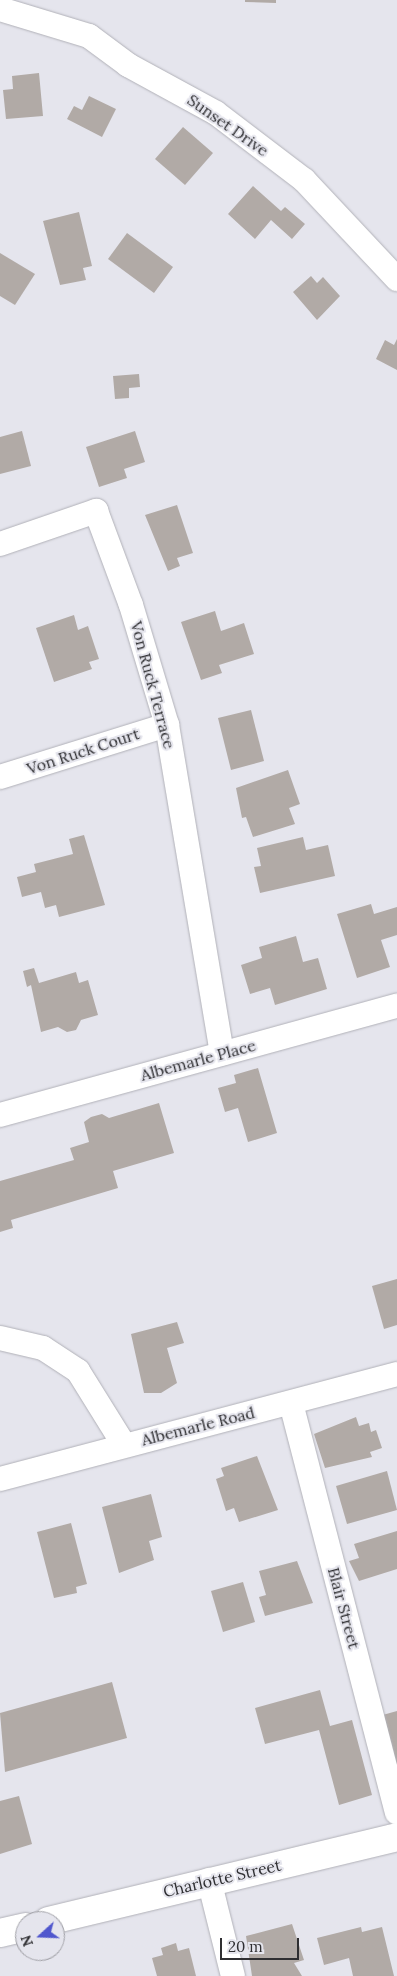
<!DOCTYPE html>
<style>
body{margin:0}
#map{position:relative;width:397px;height:1976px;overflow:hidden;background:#e5e5ed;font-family:Lora,serif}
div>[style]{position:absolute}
.building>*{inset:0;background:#b1aaa6}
.roads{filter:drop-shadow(0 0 1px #b1b1b8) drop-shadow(0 0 1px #b1b1b8)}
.street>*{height:24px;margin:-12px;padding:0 12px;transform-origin:12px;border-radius:12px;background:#fff}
.secondary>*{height:28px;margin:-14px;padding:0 14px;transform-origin:14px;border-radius:14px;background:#fff}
span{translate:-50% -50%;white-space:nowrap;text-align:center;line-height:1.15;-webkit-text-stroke:4px #e5e5ed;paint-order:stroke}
.street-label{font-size:16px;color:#2f2f32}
.north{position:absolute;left:15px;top:1911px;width:50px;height:50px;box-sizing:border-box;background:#e5e5ed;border:1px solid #9c9ca2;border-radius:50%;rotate:250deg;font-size:14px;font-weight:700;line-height:20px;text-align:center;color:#2f2f32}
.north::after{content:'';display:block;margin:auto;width:18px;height:22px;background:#5057cd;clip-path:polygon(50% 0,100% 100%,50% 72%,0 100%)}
.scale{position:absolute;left:220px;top:1938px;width:79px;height:22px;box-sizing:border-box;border:2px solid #2f2f32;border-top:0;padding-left:6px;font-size:15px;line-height:18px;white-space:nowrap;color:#2f2f32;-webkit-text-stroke:4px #e5e5ed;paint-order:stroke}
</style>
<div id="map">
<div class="building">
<div style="clip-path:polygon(245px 0,276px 0,276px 3px,245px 2px)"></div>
<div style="clip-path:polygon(39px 73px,43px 116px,6px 119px,3px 90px,13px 89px,12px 76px)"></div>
<div style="clip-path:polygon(89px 96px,116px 109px,102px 137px,67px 119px,74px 106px,82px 110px)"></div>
<div style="clip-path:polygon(183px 127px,213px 153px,185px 185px,155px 159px)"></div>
<div style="clip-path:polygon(253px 186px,281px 211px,285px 207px,305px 224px,292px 239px,271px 220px,255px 239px,228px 214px)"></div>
<div style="clip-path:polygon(79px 212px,92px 266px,83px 268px,86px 280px,60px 285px,43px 221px)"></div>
<div style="clip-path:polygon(127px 233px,173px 267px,154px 293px,108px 259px)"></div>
<div style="clip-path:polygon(0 253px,35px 274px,15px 305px,0 296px)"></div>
<div style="clip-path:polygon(311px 276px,317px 283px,323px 277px,340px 296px,317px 320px,293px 292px)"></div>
<div style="clip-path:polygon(397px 339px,397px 370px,376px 359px,385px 340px,394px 345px)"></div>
<div style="clip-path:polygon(139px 374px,140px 387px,129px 388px,129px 398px,115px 399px,113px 376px)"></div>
<div style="clip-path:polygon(22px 431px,31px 466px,0 474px,0 437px)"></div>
<div style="clip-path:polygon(135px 431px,145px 462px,124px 469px,127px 478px,99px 487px,86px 447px)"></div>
<div style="clip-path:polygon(177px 505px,193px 553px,177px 558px,180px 566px,168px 571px,145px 515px)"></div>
<div style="clip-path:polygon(215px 611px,221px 631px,244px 623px,254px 654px,219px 665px,222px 673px,201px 680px,181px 622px)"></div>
<div style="clip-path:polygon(74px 615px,78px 630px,88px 626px,99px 659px,89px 662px,92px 669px,54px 682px,36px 628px)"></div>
<div style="clip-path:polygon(251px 710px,264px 761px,231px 770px,218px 718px)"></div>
<div style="clip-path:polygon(288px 770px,300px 804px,289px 808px,295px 824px,253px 837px,246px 817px,242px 818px,236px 788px)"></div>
<div style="clip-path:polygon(84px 835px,105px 905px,59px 917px,56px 905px,45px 908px,41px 892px,22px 897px,17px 877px,36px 872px,34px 864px,73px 854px,69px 839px)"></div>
<div style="clip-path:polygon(303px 837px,306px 850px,328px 845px,335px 876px,260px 893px,254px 867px,261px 866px,257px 848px)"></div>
<div style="clip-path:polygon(371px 904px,374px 914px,397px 907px,397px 935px,381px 940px,390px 967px,357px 978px,337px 914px)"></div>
<div style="clip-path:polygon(296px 936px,303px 962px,318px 958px,327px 989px,275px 1005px,270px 988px,250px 994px,241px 965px,262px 958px,259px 947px)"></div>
<div style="clip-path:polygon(34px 968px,39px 983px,76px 972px,79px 983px,88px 980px,98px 1015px,81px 1020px,76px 1030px,67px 1032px,58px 1027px,41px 1032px,31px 985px,27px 987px,23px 971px)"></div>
<div style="clip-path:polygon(258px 1068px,277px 1133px,248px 1142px,238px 1108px,225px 1112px,218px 1088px,236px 1083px,234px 1075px)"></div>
<div style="clip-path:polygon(159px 1103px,174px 1153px,113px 1171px,118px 1188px,11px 1220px,13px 1228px,0 1232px,0 1181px,74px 1160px,70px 1148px,89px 1142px,84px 1122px,91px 1117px,102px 1114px,109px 1118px)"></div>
<div style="clip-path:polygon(397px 1279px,397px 1325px,384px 1329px,372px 1286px)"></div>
<div style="clip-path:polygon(177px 1322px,184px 1343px,167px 1348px,177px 1383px,161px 1393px,144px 1393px,131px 1334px)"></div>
<div style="clip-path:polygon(356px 1417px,359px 1426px,369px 1423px,371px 1432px,376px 1430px,382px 1448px,370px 1452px,372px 1457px,325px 1468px,314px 1434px)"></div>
<div style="clip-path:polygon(257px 1456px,278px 1510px,239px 1522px,234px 1508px,226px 1511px,216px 1479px,224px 1476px,221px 1468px)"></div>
<div style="clip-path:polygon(387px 1471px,397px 1510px,347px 1524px,336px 1486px)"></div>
<div style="clip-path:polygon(151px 1494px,162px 1537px,149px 1541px,154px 1560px,119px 1573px,102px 1507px)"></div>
<div style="clip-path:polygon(71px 1523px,87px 1584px,76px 1587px,77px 1593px,54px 1598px,37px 1532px)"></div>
<div style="clip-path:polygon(397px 1531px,397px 1569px,359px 1581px,349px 1561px,359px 1558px,354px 1544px)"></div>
<div style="clip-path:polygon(297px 1561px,313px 1603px,265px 1616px,259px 1597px,266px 1595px,259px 1571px)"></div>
<div style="clip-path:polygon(243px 1582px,255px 1622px,223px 1632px,211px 1591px)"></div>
<div style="clip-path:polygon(112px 1682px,127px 1738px,5px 1772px,0 1713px)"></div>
<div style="clip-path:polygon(320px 1690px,330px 1726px,352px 1720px,372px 1795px,339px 1805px,319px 1730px,265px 1744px,255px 1708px)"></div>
<div style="clip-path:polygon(397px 1711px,397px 1766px,379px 1716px)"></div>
<div style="clip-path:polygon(19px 1796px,32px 1844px,0 1854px,0 1801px)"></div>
<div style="clip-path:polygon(292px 1924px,304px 1960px,294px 1963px,302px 1976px,252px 1976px,246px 1936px)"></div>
<div style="clip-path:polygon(361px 1927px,362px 1932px,382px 1927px,394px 1976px,353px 1976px,349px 1958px,324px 1965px,317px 1938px)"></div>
<div style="clip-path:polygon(176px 1943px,178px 1951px,189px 1948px,196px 1976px,157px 1976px,152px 1958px,163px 1955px,161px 1948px)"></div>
</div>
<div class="roads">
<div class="street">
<div style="left:0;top:9px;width:93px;rotate:16.9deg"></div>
<div style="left:89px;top:36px;width:49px;rotate:36.6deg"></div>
<div style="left:128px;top:65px;width:100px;rotate:28.6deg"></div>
<div style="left:216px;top:113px;width:111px;rotate:37.3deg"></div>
<div style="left:304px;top:180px;width:136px;rotate:46.8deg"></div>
<div style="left:0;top:544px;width:102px;rotate:-19deg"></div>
<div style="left:96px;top:511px;width:100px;rotate:69.6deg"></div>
<div style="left:131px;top:605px;width:125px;rotate:73.3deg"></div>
<div style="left:167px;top:725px;width:333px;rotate:80.5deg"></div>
<div style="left:0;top:777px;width:175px;rotate:-17.3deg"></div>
<div style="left:0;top:1115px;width:412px;rotate:-15.4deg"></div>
<div style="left:0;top:1338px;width:44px;rotate:13.1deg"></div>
<div style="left:43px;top:1348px;width:42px;rotate:33.3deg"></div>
<div style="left:78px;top:1371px;width:87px;rotate:58.1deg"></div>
<div style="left:291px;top:1403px;width:423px;rotate:75.5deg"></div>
<div style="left:0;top:1479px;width:411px;rotate:-14.8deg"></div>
<div style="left:209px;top:1880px;width:99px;rotate:76deg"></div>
</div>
<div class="secondary">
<div style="left:48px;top:1921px;width:359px;rotate:-13.5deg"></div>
<div style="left:0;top:1933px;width:26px;rotate:-13deg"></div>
</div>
</div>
<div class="street-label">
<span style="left:228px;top:125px;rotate:35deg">Sunset Drive</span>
<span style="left:153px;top:685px;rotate:75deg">Von Ruck Terrace</span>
<span style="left:83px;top:751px;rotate:-18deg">Von Ruck Court</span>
<span style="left:198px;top:1060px;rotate:-15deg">Albemarle Place</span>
<span style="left:198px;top:1426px;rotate:-14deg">Albemarle Road</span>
<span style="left:344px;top:1608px;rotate:75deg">Blair Street</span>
<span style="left:222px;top:1878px;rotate:-13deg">Charlotte Street</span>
</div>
<div class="north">N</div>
<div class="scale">20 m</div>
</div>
